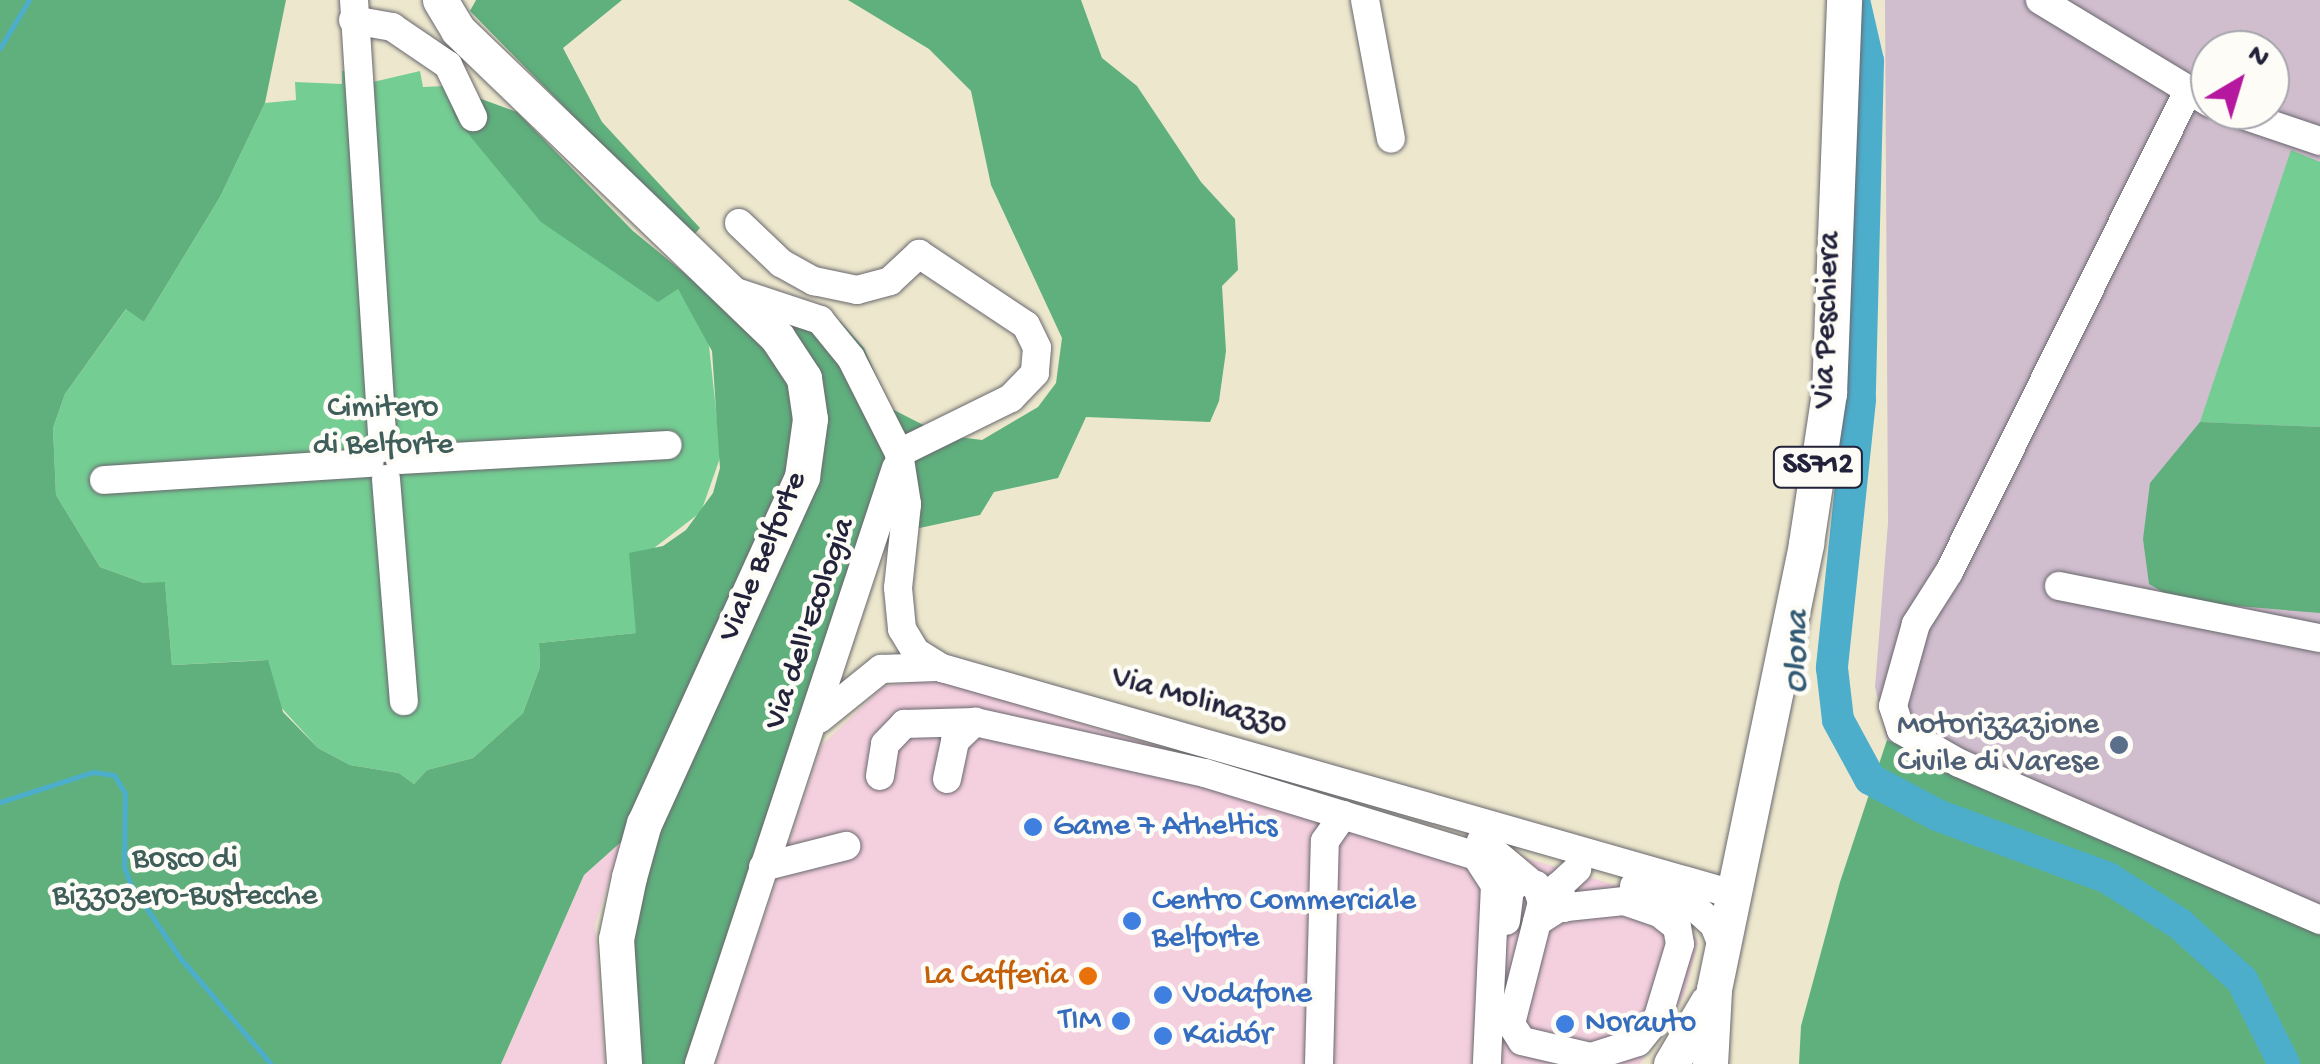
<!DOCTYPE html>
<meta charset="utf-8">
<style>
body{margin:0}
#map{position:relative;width:2320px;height:1064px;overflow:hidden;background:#ede8cd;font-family:"Gochi Hand",sans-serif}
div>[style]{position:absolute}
.built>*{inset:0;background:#f4cfde}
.industrial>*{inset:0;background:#d0bdce}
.green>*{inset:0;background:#74cd93}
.forest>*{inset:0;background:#5fb07d}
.stream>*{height:5px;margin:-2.5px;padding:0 2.5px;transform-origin:2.5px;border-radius:2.5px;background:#4daecc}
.river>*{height:32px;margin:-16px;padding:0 16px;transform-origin:16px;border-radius:16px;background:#4daecc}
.roads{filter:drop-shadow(0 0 2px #69676e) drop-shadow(0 0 2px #69676e)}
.minor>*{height:28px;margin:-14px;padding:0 14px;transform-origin:14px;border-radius:14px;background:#fff}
.major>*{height:35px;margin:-17.5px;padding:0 17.5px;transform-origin:17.5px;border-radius:17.5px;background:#fff}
.dots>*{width:28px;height:28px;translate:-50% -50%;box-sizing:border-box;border:5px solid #fdfcf7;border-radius:50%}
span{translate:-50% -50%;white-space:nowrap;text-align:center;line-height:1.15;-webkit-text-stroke:9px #fdfcf7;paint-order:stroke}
.shield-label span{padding:2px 8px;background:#fdfcf7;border:2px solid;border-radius:8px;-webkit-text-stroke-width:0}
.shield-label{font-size:30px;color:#22223b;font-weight:700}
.street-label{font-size:32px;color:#22223b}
.park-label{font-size:32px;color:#3f5e5a}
.service-label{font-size:32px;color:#4e5e75}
.right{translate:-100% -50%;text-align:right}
.shop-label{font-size:32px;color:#366cbe}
.left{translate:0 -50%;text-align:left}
.food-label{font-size:32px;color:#c56008}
.water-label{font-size:35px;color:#335a75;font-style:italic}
.north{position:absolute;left:2190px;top:30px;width:100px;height:100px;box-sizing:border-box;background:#fdfcf7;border:2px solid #a5a5ac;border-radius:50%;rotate:38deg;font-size:28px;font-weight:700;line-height:40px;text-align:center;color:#22223b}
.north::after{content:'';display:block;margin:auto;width:35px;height:45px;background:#b5179e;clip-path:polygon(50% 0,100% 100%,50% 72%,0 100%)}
</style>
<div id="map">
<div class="built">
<div style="clip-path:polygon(935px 679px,1661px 899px,1686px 918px,1698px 943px,1684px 996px,1640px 1064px,715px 1064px,821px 746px,884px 686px)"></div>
<div style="clip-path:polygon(621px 842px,595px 925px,605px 1064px,501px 1064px,584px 875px)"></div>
</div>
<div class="industrial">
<div style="clip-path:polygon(evenodd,1885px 0,2320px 0,2320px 931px,1887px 740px,1875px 687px,1888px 523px,1885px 0,2210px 50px,2270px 50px,2270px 110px,2210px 110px,2210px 50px)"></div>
</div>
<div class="green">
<div style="clip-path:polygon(370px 69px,373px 82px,420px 71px,423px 87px,446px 86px,678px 289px,708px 337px,721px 455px,701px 512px,654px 548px,636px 633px,539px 643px,540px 667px,523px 713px,473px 758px,427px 770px,414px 784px,399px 773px,350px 765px,318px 748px,278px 704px,267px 660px,172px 665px,165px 583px,144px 583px,100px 567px,56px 495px,53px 428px,65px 394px,127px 308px,144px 322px,220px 197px,265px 103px,296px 100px,295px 82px,342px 84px,342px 71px)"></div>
<div style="clip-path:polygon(2291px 150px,2320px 162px,2320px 427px,2200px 422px)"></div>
</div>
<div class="forest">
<div style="clip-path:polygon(0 0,286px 0,265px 103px,220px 197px,144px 322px,126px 309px,65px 394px,53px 428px,56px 495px,100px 567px,144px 583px,165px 582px,172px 665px,268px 660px,283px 712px,318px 748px,350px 765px,399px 773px,414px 784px,427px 770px,473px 758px,523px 713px,540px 667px,539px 643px,636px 633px,629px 553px,663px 546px,686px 530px,713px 493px,720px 468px,712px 351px,678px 289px,658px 302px,541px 222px,455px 118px,446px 86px,517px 112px,633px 231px,705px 290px,840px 321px,864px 348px,890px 408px,943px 435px,982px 440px,1038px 407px,1056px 383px,1062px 338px,991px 185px,971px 91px,929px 49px,848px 0,1081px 0,1102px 58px,1137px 86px,1201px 182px,1235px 219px,1238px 270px,1222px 286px,1226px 351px,1219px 401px,1210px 422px,1086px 417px,1058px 478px,994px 492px,980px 515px,915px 529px,876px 520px,686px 1064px,637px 1064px,634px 930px,621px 842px,584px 875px,501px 1064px,0 1064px)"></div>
<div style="clip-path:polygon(476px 0,622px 0,563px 48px,602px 122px,700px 228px,692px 237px,470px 11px)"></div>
<div style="clip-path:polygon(2200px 422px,2320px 427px,2320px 613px,2178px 601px,2149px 584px,2143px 539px,2150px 483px)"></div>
<div style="clip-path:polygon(1887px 740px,2320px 931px,2320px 1064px,1799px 1064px,1801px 1026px,1840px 882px)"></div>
</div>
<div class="stream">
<div style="left:0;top:48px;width:56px;rotate:-58.9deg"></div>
<div style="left:0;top:802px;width:98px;rotate:-17.9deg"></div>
<div style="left:93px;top:772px;width:21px;rotate:8deg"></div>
<div style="left:114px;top:775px;width:21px;rotate:59deg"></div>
<div style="left:125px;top:793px;width:74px;rotate:90.8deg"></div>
<div style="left:124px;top:867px;width:19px;rotate:69deg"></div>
<div style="left:131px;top:885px;width:89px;rotate:56deg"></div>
<div style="left:181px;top:959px;width:138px;rotate:49.4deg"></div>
</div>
<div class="river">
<div style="left:1854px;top:0;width:63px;rotate:77.1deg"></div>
<div style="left:1868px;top:61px;width:339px;rotate:91.4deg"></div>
<div style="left:1860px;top:400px;width:269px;rotate:96deg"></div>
<div style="left:1832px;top:668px;width:52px;rotate:83.4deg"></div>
<div style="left:1838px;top:720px;width:67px;rotate:61.5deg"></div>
<div style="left:1870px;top:779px;width:76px;rotate:28.2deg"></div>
<div style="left:1937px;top:815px;width:182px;rotate:20.2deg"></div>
<div style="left:2108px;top:878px;width:85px;rotate:32.6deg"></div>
<div style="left:2180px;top:924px;width:84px;rotate:42.1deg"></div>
<div style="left:2242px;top:980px;width:94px;rotate:63.4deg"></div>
</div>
<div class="roads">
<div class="minor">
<div style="left:354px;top:0;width:449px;rotate:86.3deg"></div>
<div style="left:1365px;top:0;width:141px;rotate:79.4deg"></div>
<div style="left:2040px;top:0;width:199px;rotate:31.2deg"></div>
<div style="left:353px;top:20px;width:40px;rotate:10deg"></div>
<div style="left:392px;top:27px;width:68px;rotate:34.2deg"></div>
<div style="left:448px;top:65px;width:58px;rotate:64.3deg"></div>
<div style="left:2187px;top:93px;width:535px;rotate:116.42deg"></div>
<div style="left:1949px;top:572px;width:62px;rotate:122.4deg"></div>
<div style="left:1916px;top:624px;width:85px;rotate:105.7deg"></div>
<div style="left:1893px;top:706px;width:25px;rotate:72deg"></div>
<div style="left:1901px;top:730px;width:67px;rotate:29.6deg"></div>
<div style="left:1959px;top:763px;width:394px;rotate:23.5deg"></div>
<div style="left:2228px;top:110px;width:97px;rotate:18.6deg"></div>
<div style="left:739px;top:223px;width:58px;rotate:43.6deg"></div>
<div style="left:781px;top:263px;width:38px;rotate:29deg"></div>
<div style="left:814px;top:281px;width:44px;rotate:11.8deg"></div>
<div style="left:857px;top:290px;width:34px;rotate:-15deg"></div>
<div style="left:890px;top:281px;width:40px;rotate:-43deg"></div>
<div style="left:919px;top:254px;width:128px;rotate:33.6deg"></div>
<div style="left:1026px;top:325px;width:25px;rotate:64deg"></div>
<div style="left:1037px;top:348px;width:25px;rotate:95deg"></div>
<div style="left:1035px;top:373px;width:35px;rotate:134deg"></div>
<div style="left:1011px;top:398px;width:125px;rotate:153.8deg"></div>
<div style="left:736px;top:292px;width:89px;rotate:18.4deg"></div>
<div style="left:820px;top:320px;width:49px;rotate:50.8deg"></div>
<div style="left:851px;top:358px;width:106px;rotate:63.2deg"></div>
<div style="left:899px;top:453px;width:52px;rotate:81.1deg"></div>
<div style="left:907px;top:504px;width:84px;rotate:96.1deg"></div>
<div style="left:898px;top:588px;width:41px;rotate:84.4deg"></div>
<div style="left:902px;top:629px;width:27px;rotate:59deg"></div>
<div style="left:916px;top:652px;width:31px;rotate:32deg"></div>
<div style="left:942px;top:668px;width:823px;rotate:15.95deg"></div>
<div style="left:400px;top:460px;width:268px;rotate:-3.2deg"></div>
<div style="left:386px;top:479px;width:223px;rotate:85.4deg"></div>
<div style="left:104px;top:480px;width:266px;rotate:-3.7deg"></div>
<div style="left:2059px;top:586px;width:266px;rotate:11.3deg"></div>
<div style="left:819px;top:719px;width:80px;rotate:-38.9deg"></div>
<div style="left:881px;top:669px;width:56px;rotate:-2deg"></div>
<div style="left:880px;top:776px;width:32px;rotate:-81deg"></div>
<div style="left:885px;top:744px;width:28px;rotate:-46deg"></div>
<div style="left:904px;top:724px;width:71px;rotate:-1.6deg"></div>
<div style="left:975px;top:722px;width:236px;rotate:12.5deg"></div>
<div style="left:1205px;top:773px;width:283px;rotate:17deg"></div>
<div style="left:1476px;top:856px;width:35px;rotate:57deg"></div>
<div style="left:1495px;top:885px;width:179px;rotate:92.6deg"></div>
<div style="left:947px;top:779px;width:39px;rotate:-78deg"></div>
<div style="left:955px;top:741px;width:28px;rotate:-44deg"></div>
<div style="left:1481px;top:841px;width:62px;rotate:39.8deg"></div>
<div style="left:763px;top:867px;width:86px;rotate:-14.2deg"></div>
<div style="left:1634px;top:886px;width:61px;rotate:18.1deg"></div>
<div style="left:1692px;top:905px;width:30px;rotate:42deg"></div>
<div style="left:1714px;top:925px;width:24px;rotate:68deg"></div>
<div style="left:1564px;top:908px;width:23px;rotate:-103deg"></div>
<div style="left:1559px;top:886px;width:25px;rotate:-43deg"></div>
<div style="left:1506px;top:921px;width:31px;rotate:-83deg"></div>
<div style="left:1510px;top:890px;width:15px;rotate:-42deg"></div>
<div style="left:1521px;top:880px;width:16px;rotate:18deg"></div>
<div style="left:1536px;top:885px;width:18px;rotate:71deg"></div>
<div style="left:1542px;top:902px;width:126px;rotate:104.3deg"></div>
<div style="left:1511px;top:1024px;width:20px;rotate:57deg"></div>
<div style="left:1522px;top:1041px;width:71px;rotate:13.1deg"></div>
<div style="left:1591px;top:1057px;width:49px;rotate:-17.7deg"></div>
<div style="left:1638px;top:1042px;width:32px;rotate:-51deg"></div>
<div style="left:1658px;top:1017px;width:76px;rotate:-73.2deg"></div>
<div style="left:1680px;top:944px;width:17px;rotate:-100deg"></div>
<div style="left:1677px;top:927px;width:23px;rotate:-142deg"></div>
<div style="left:1659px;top:913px;width:37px;rotate:-161deg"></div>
<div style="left:1624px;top:901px;width:65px;rotate:173.9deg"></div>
<div style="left:1559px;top:908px;width:26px;rotate:148deg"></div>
<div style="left:699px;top:1064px;width:628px;rotate:-71.71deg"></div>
<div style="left:1319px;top:1064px;width:223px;rotate:-88.5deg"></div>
<div style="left:1325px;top:841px;width:32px;rotate:-55deg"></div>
</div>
<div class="major">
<div style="left:440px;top:0;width:35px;rotate:59deg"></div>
<div style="left:458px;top:30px;width:443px;rotate:43.9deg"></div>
<div style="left:777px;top:337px;width:49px;rotate:56.6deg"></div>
<div style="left:804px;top:378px;width:41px;rotate:81.7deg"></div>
<div style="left:810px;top:419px;width:59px;rotate:97.9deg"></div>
<div style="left:802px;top:477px;width:380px;rotate:114.5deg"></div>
<div style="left:644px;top:823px;width:56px;rotate:105.5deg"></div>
<div style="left:629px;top:877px;width:63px;rotate:101.8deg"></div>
<div style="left:616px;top:939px;width:125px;rotate:86.3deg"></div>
<div style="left:1671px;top:1064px;width:71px;rotate:-59.5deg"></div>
<div style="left:1710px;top:1064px;width:75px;rotate:-86.9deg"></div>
<div style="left:1714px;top:989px;width:455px;rotate:-78.3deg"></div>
<div style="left:1806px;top:543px;width:152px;rotate:-81.3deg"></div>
<div style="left:1829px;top:393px;width:393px;rotate:-87.8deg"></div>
</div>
</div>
<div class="dots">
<div style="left:2119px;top:745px;background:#5c6f8a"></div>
<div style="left:1033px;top:827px;background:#3f7fe0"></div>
<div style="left:1132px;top:921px;background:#3f7fe0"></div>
<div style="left:1088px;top:976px;background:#e8710a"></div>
<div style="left:1163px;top:995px;background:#3f7fe0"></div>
<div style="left:1121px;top:1021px;background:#3f7fe0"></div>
<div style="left:1565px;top:1024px;background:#3f7fe0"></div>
<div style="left:1163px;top:1036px;background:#3f7fe0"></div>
</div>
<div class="shield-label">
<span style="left:1818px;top:467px">SS712</span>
</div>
<div class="street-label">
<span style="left:1828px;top:320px;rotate:-88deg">Via Peschiera</span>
<span style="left:764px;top:557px;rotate:-67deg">Viale Belforte</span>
<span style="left:811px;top:624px;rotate:-71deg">Via dell'Ecologia</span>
<span style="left:1199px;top:702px;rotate:16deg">Via Molinazzo</span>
</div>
<div class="park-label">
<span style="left:383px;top:428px">Cimitero<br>di Belforte</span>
<span style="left:185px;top:879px">Bosco di<br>Bizzozero-Bustecche</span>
</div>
<div class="service-label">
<span class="right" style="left:2099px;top:745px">Motorizzazione<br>Civile di Varese</span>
</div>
<div class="shop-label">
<span class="left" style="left:1053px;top:827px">Game 7 Atheltics</span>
<span class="left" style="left:1152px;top:921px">Centro Commerciale<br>Belforte</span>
<span class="left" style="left:1183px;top:995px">Vodafone</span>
<span class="right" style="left:1101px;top:1021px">TIM</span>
<span class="left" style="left:1585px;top:1024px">Norauto</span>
<span class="left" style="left:1183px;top:1036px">Kaidór</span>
</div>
<div class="food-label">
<span class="right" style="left:1068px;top:976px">La Cafferia</span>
</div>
<div class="water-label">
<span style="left:1799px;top:652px;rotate:-89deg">Olona</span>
</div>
<div class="north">N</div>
</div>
